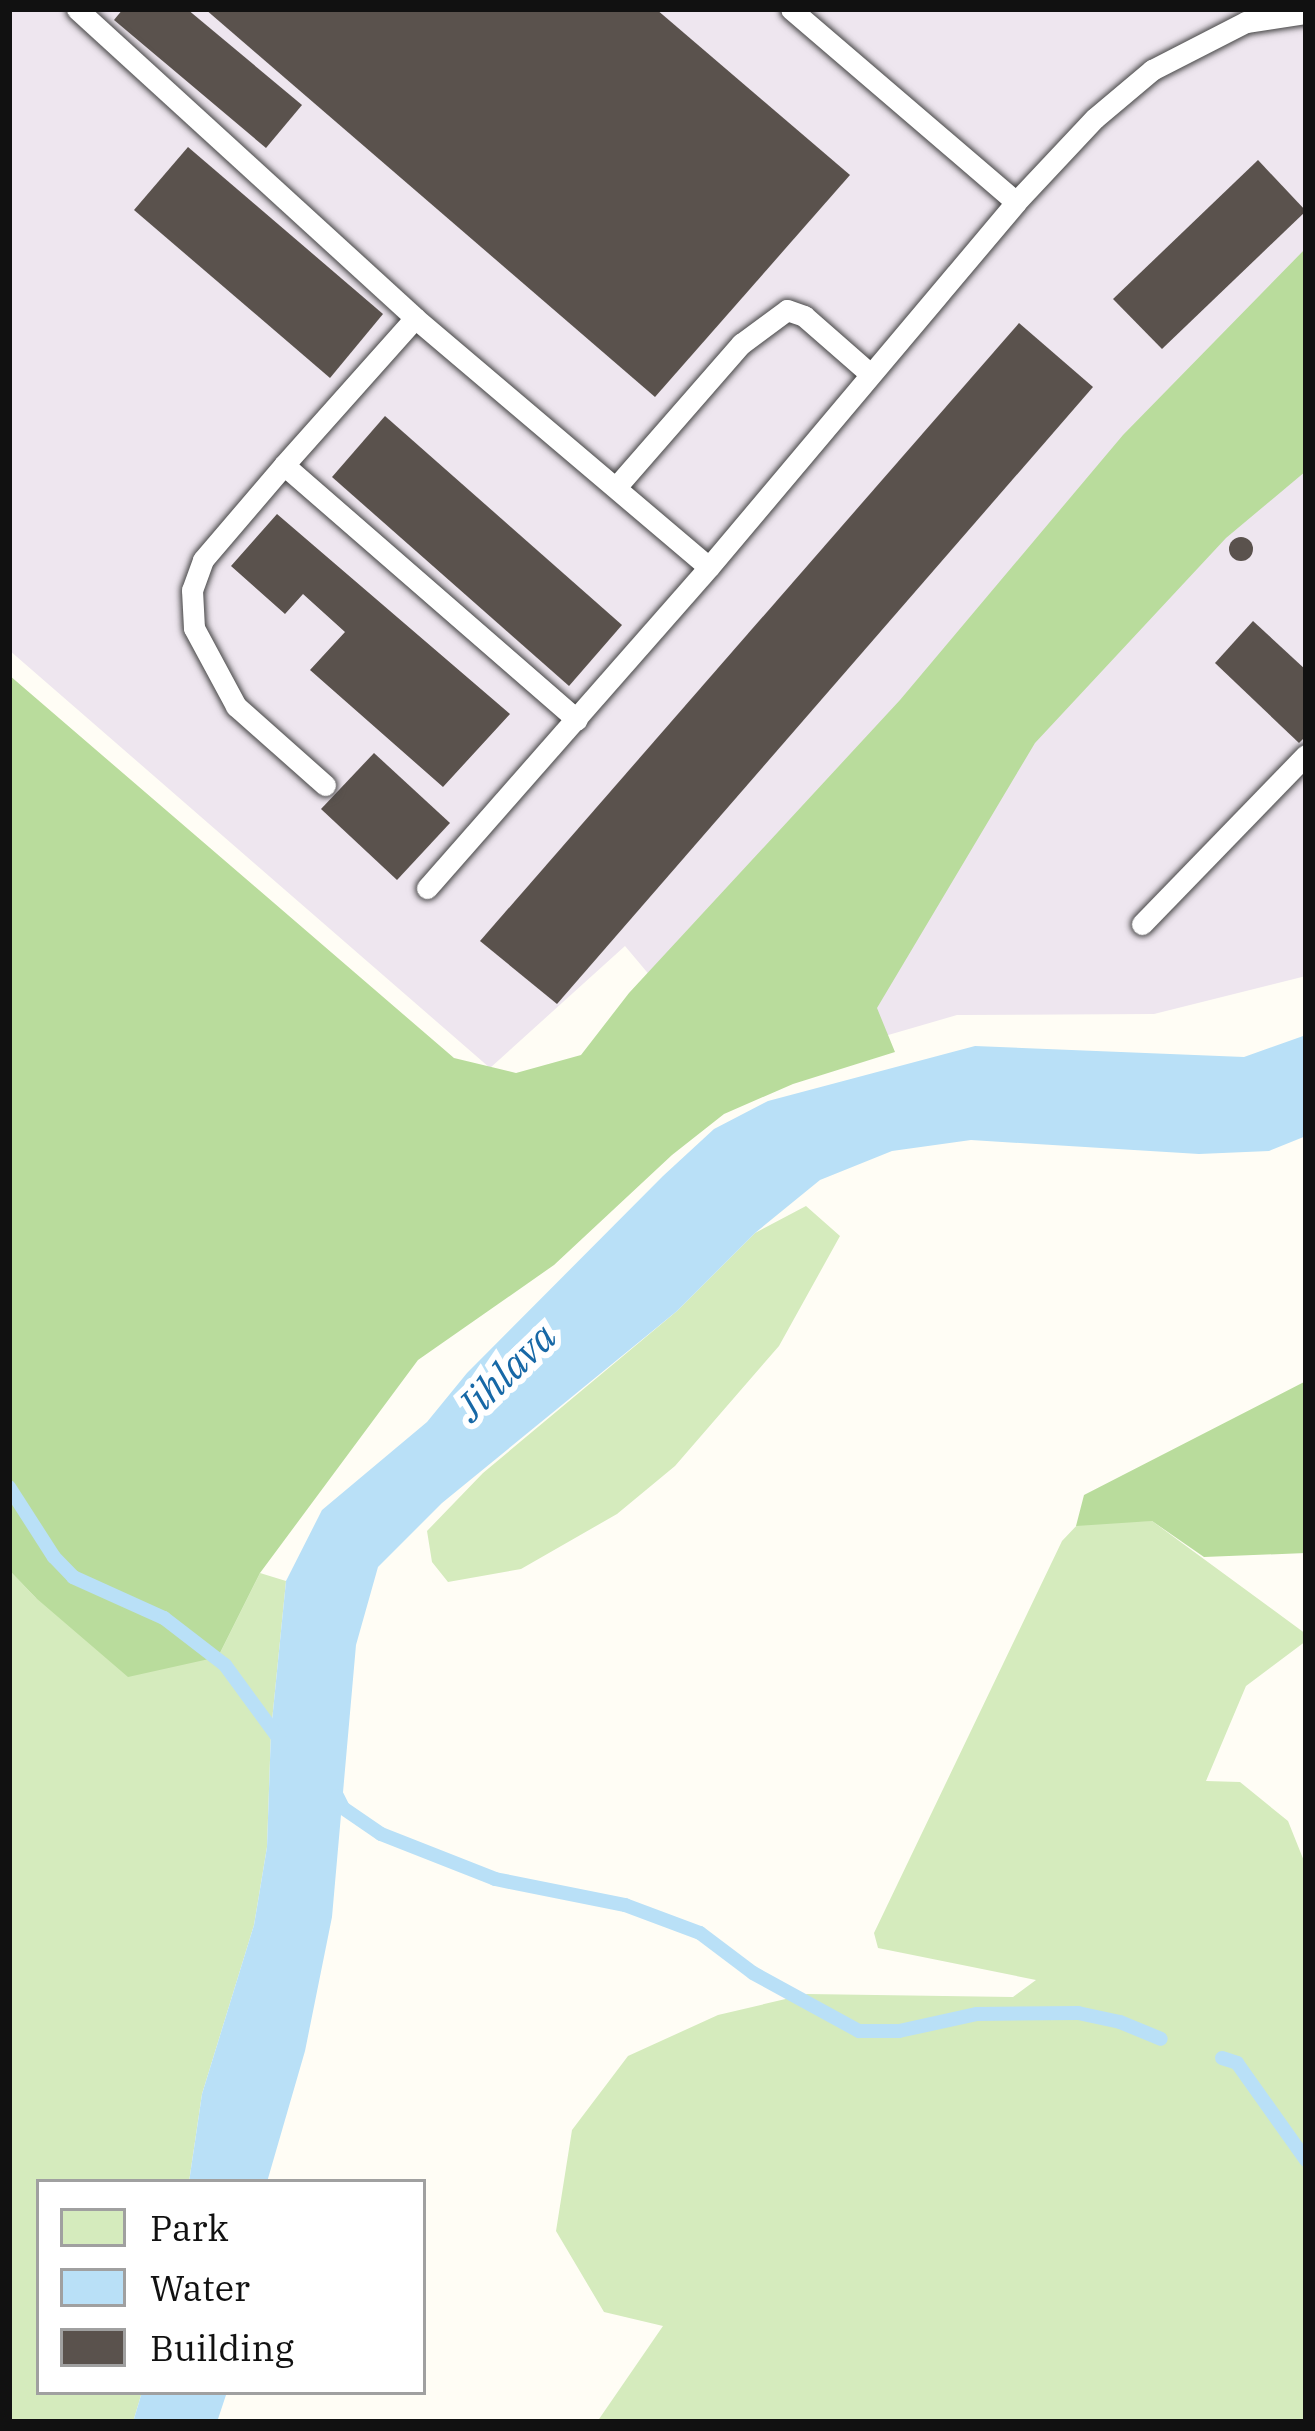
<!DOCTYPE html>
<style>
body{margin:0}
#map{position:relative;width:1315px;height:2431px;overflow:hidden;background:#fffdf5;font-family:"IBM Plex Serif",serif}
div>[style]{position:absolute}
.industrial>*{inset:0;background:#eee6ef}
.green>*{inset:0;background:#d5ebbd}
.forest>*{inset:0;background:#b9dc9c}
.water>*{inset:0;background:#b9e0f7}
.stream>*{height:14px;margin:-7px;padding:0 7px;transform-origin:7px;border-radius:7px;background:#b9e0f7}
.building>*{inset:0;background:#5a524d}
.round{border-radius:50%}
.roads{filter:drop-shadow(0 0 3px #444) drop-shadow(0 0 3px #444)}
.service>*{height:21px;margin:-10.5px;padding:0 10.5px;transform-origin:10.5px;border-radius:10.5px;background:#fff}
span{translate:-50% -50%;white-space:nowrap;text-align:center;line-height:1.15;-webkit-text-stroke:12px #fff;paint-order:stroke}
.water-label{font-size:39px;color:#1768a6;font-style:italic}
.frame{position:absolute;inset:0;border:12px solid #111;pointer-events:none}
.legend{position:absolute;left:36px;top:2179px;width:390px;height:216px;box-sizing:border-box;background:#fff;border:3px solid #a0a0a0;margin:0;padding:15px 21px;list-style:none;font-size:36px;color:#111}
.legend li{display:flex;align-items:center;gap:24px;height:60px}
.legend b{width:60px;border:3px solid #a0a0a0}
</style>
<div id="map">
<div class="industrial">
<div style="clip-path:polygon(9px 9px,1306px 9px,1306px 976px,1154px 1014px,957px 1015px,737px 1079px,625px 946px,490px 1068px,9px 650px)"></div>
</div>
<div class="green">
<div style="clip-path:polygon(806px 1206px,840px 1236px,779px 1346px,675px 1466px,617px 1514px,521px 1569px,448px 1582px,432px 1562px,427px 1531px,483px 1473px,677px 1311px,755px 1233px)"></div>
<div style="clip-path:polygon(1152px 1521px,1306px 1634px,1306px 1641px,1246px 1686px,1206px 1781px,1240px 1782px,1288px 1821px,1306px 1866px,1306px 2422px,597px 2422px,663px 2326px,604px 2312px,556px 2231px,572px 2130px,628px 2056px,718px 2015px,807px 1994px,1013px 1997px,1036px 1980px,878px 1948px,874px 1933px,1062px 1541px,1080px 1522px)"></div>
<div style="clip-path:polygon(9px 1570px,36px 1598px,218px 1657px,260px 1573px,286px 1581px,271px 1731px,267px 1847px,254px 1925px,202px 2094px,189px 2182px,39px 2182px,39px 2392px,142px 2392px,133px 2422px,9px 2422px)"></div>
</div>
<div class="forest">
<div style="clip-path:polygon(1306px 248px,1306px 471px,1226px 538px,1035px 743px,877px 1008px,895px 1052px,793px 1084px,724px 1114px,672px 1155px,554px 1265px,418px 1360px,260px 1573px,218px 1657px,128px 1677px,36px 1598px,9px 1570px,9px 675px,454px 1058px,516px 1073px,581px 1055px,629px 993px,900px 700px,1123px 435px)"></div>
<div style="clip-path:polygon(1306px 1381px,1306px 1553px,1204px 1557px,1152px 1521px,1076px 1526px,1084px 1495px)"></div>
</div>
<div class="water">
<div style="clip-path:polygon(1306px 1035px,1306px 1136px,1269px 1151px,1199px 1154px,971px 1140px,892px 1151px,820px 1180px,755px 1233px,677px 1311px,442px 1503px,378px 1567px,356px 1645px,332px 1917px,305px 2051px,267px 2182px,189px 2182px,202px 2094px,254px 1925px,267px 1847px,271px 1731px,286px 1581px,322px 1510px,427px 1422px,467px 1373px,663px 1176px,714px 1129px,768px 1101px,975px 1046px,1244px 1057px)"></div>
<div style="clip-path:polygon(142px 2392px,227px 2392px,217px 2422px,133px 2422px)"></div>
</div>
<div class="stream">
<div style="left:9px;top:1487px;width:83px;rotate:57.3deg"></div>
<div style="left:54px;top:1557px;width:28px;rotate:46deg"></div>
<div style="left:73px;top:1577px;width:100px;rotate:24.3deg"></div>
<div style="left:164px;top:1618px;width:77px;rotate:37.6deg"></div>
<div style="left:225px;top:1665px;width:97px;rotate:53.8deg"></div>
<div style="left:337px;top:1796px;width:13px;rotate:63deg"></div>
<div style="left:343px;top:1808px;width:46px;rotate:34.4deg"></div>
<div style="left:381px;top:1834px;width:123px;rotate:21.5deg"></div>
<div style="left:495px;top:1879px;width:133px;rotate:11.3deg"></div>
<div style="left:625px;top:1905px;width:80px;rotate:20.5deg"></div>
<div style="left:700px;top:1933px;width:66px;rotate:37deg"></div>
<div style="left:753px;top:1973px;width:121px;rotate:28.7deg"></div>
<div style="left:859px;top:2031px;width:40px"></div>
<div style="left:899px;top:2031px;width:80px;rotate:-12.3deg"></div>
<div style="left:977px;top:2014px;width:101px;rotate:-0.6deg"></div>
<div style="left:1078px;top:2013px;width:43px;rotate:12.1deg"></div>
<div style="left:1120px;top:2022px;width:44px;rotate:22.5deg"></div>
<div style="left:1222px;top:2058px;width:16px;rotate:18deg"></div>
<div style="left:1237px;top:2063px;width:119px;rotate:54.6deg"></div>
</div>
<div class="building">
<div style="clip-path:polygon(123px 9px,187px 9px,302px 105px,266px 148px,114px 20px)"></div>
<div style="clip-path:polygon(205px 9px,656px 9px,850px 175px,655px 397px)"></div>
<div style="clip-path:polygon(188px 147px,383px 314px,330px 378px,134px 210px)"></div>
<div style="clip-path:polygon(1258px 160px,1306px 211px,1162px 349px,1113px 299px)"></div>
<div style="clip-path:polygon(1019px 323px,1093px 387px,557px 1004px,480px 941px)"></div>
<div style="clip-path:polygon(385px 416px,622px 625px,569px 686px,332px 477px)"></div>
<div style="clip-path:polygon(277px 514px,510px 714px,443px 787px,310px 670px,345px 632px,303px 594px,285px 614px,231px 566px)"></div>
<div class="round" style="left:1229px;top:537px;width:24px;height:24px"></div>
<div style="clip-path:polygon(1253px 621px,1306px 670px,1306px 736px,1299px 743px,1215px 663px)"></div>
<div style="clip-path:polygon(374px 753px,450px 823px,397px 880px,321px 809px)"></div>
</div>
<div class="roads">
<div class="service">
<div style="left:77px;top:9px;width:458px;rotate:42.4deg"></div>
<div style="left:415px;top:318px;width:385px;rotate:40.3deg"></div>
<div style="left:709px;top:567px;width:477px;rotate:-49.9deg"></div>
<div style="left:1016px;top:202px;width:296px;rotate:-139.4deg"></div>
<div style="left:1016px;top:202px;width:115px;rotate:-46.8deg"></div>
<div style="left:1095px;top:118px;width:75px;rotate:-40.1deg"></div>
<div style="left:1152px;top:70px;width:106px;rotate:-27.1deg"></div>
<div style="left:1246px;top:22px;width:61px;rotate:-8.5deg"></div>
<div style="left:415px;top:318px;width:197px;rotate:131.7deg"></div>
<div style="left:284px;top:465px;width:388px;rotate:41deg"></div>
<div style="left:284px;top:465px;width:125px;rotate:130.5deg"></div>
<div style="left:203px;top:560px;width:32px;rotate:110deg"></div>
<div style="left:192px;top:590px;width:38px;rotate:87deg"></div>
<div style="left:194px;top:628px;width:89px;rotate:61.7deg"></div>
<div style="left:236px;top:706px;width:119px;rotate:41.6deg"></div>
<div style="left:617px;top:486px;width:189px;rotate:-48.9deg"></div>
<div style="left:741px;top:344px;width:57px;rotate:-36.5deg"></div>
<div style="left:787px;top:310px;width:18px;rotate:19deg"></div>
<div style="left:804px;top:316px;width:86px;rotate:41.2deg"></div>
<div style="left:427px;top:888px;width:427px;rotate:-48.7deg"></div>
<div style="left:1142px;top:924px;width:235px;rotate:-45.9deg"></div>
</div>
</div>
<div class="water-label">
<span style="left:506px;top:1372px;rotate:-44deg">Jihlava</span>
</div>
<div class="frame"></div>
<ul class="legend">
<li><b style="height:33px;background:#d5ebbd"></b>Park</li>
<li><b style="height:33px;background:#b9e0f7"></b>Water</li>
<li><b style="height:33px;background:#5a524d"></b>Building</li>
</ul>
</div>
